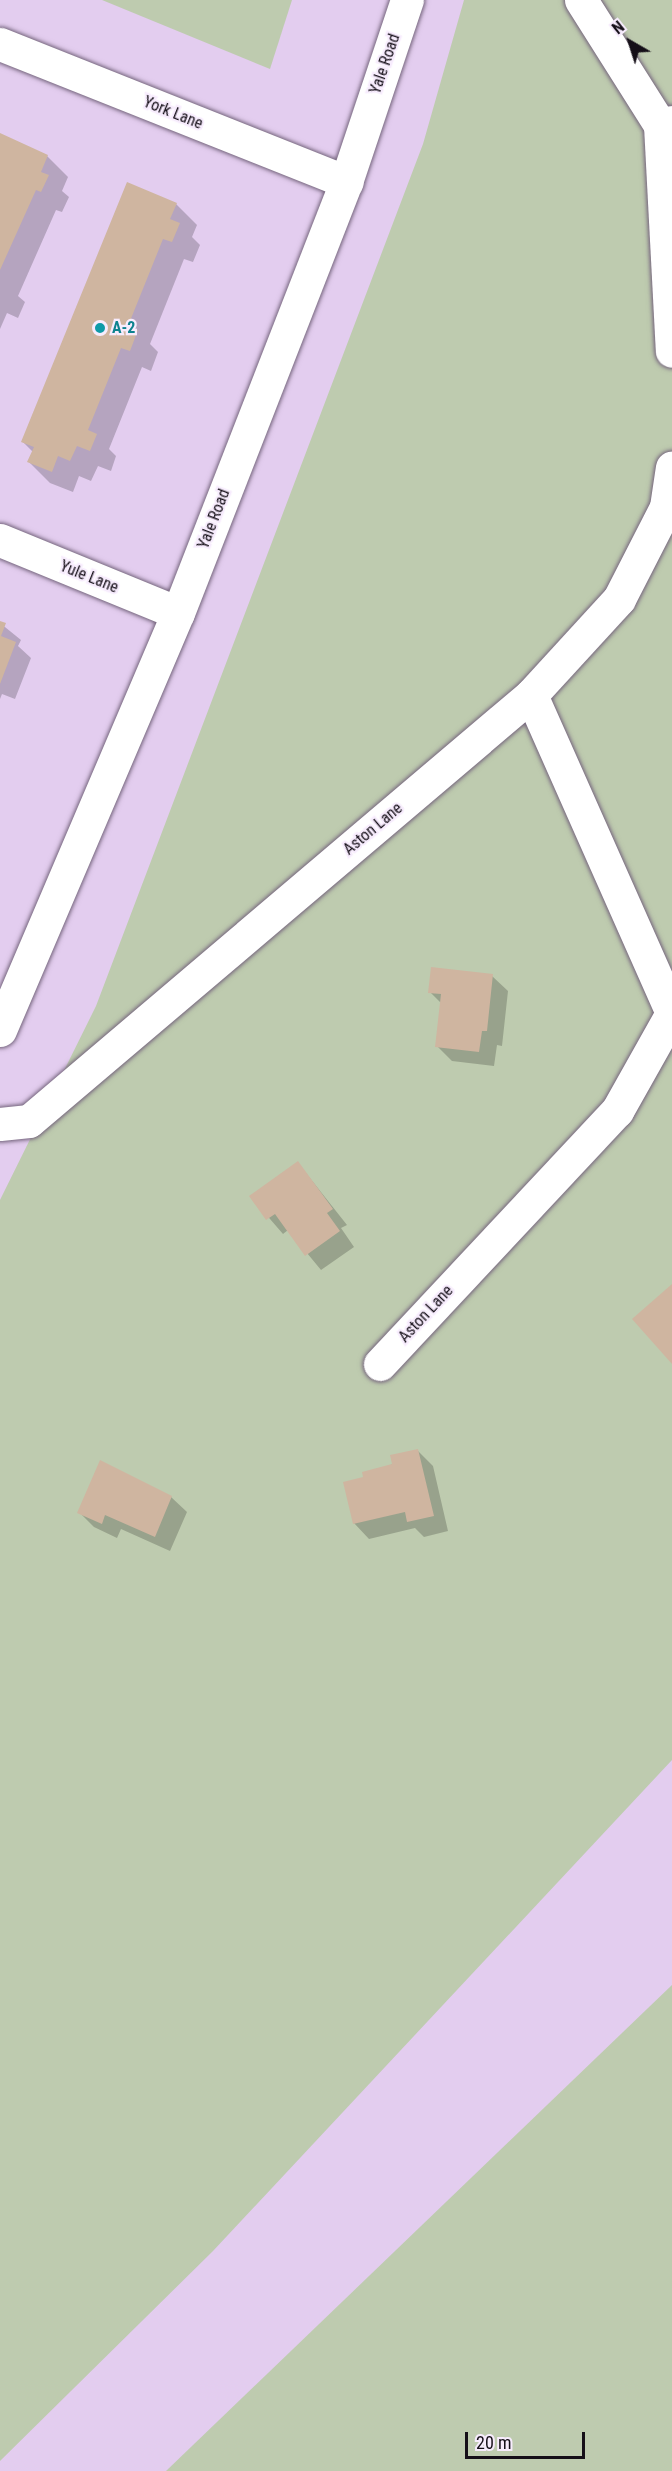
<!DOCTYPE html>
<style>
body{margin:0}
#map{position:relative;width:672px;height:2471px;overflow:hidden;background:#eedcf8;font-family:"Roboto Condensed",sans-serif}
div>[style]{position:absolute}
.built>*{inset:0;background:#e3cdef}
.green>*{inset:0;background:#becbaf}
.shadow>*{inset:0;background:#0003}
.building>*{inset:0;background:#cfb5a0}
.roads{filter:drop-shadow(0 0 2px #75657d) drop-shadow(0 0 2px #75657d)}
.minor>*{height:33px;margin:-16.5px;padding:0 16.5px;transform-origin:16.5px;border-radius:16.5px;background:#fff}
.dots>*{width:16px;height:16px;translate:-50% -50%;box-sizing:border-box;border:3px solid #f7ecfd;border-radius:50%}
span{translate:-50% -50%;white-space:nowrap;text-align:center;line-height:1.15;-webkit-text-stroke:4.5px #f7ecfd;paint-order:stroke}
.street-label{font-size:16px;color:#150f18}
.culture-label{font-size:16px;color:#0d838f;font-weight:700}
.left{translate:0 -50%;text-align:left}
.north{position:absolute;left:600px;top:12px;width:60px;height:60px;-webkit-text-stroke:4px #f7ecfd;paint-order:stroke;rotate:321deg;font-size:16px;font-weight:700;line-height:24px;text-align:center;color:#150f18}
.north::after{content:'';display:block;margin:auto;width:21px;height:27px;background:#150f18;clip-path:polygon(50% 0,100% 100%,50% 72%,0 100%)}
.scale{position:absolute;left:465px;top:2432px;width:120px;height:27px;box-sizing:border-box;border:3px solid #150f18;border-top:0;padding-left:8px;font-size:18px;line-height:21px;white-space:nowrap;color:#150f18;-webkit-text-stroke:4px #f7ecfd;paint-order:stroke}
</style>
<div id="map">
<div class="built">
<div style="clip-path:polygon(0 0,672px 0,672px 2471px,0 2471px)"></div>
</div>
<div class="green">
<div style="clip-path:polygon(102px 0,292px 0,270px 69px)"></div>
<div style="clip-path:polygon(464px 0,672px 0,672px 1760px,213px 2251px,0 2461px,0 1200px,96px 1006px,423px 144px)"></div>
<div style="clip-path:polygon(672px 1985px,672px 2471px,166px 2471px)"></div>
</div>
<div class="shadow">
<div style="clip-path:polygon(0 135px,47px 156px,68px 177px,62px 191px,69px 197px,62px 212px,56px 210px,18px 296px,25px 302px,18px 318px,7px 313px,0 329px)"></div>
<div style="clip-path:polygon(176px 204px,197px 225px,192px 237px,200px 245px,193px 262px,184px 259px,150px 344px,158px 352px,151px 371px,142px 367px,109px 449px,116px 456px,111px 471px,98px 466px,91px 481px,79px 476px,73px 492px,50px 483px,29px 462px,33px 452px,23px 442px)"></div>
<div style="clip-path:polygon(0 623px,21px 640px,18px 646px,31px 658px,15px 699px,2px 694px,0 699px)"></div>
<div style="clip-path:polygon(492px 976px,508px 991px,502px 1046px,497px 1045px,494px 1066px,452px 1061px,437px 1046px,442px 1004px,430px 992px)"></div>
<div style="clip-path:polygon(298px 1163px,347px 1225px,341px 1228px,354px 1247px,321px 1270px,288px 1230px,283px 1234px,251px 1197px)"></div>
<div style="clip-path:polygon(418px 1451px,433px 1466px,448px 1531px,424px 1537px,415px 1528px,369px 1539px,354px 1523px,365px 1478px)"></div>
<div style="clip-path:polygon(171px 1497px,187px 1512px,170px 1551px,121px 1529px,117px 1538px,94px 1527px,79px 1512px)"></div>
</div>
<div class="building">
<div style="clip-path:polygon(0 133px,48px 155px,41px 172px,49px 175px,41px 192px,36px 190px,0 270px)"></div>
<div style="clip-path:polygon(127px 182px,177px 203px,170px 219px,180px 223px,172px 242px,163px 239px,128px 326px,138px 330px,130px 351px,121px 348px,88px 430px,97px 434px,90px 451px,77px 446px,70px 461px,58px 456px,52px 472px,27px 462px,34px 447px,21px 442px)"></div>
<div style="clip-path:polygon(0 621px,6px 623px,1px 636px,16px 642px,0 684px)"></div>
<div style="clip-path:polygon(431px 967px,493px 974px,487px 1031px,482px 1031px,479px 1052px,435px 1047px,441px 994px,428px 993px)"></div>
<div style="clip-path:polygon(298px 1161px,333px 1209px,327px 1213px,340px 1231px,305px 1256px,275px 1214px,266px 1220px,249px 1196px)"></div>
<div style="clip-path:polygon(672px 1284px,672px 1364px,632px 1319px)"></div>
<div style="clip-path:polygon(418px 1449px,434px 1516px,407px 1522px,405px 1512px,353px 1524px,343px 1482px,363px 1477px,362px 1472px,392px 1464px,390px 1455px)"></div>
<div style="clip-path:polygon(100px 1460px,172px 1496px,155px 1537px,105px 1515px,102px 1524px,77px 1513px)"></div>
</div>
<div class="roads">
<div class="minor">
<div style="left:581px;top:0;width:148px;rotate:57.7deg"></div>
<div style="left:0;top:44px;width:373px;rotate:21.7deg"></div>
<div style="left:672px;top:122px;width:12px;rotate:166deg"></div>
<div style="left:660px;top:125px;width:226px;rotate:87deg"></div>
<div style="left:0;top:540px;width:192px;rotate:22.3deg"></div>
<div style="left:0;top:1030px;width:453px;rotate:-66.9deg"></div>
<div style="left:178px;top:613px;width:463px;rotate:-68.7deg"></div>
<div style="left:346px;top:182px;width:192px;rotate:-71.5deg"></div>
<div style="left:0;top:1124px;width:29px;rotate:-6deg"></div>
<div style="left:29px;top:1121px;width:658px;rotate:-40.32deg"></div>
<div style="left:531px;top:695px;width:130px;rotate:-47.5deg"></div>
<div style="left:619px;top:599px;width:103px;rotate:-62.9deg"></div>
<div style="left:666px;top:507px;width:40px;rotate:-81.5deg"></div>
<div style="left:380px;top:1364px;width:347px;rotate:-46.9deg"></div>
<div style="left:617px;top:1111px;width:112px;rotate:-60.7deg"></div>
<div style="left:672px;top:1013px;width:348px;rotate:-113.9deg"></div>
</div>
</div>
<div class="dots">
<div style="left:100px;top:328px;background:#0f9aa8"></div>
</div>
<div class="street-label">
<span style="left:385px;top:64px;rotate:-71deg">Yale Road</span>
<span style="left:173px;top:113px;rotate:22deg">York Lane</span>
<span style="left:214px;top:519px;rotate:-69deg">Yale Road</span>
<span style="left:89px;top:577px;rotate:22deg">Yule Lane</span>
<span style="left:373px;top:829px;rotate:-40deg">Aston Lane</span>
<span style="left:426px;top:1314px;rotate:-47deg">Aston Lane</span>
</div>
<div class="culture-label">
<span class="left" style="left:112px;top:328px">A-2</span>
</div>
<div class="north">N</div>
<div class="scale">20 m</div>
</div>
